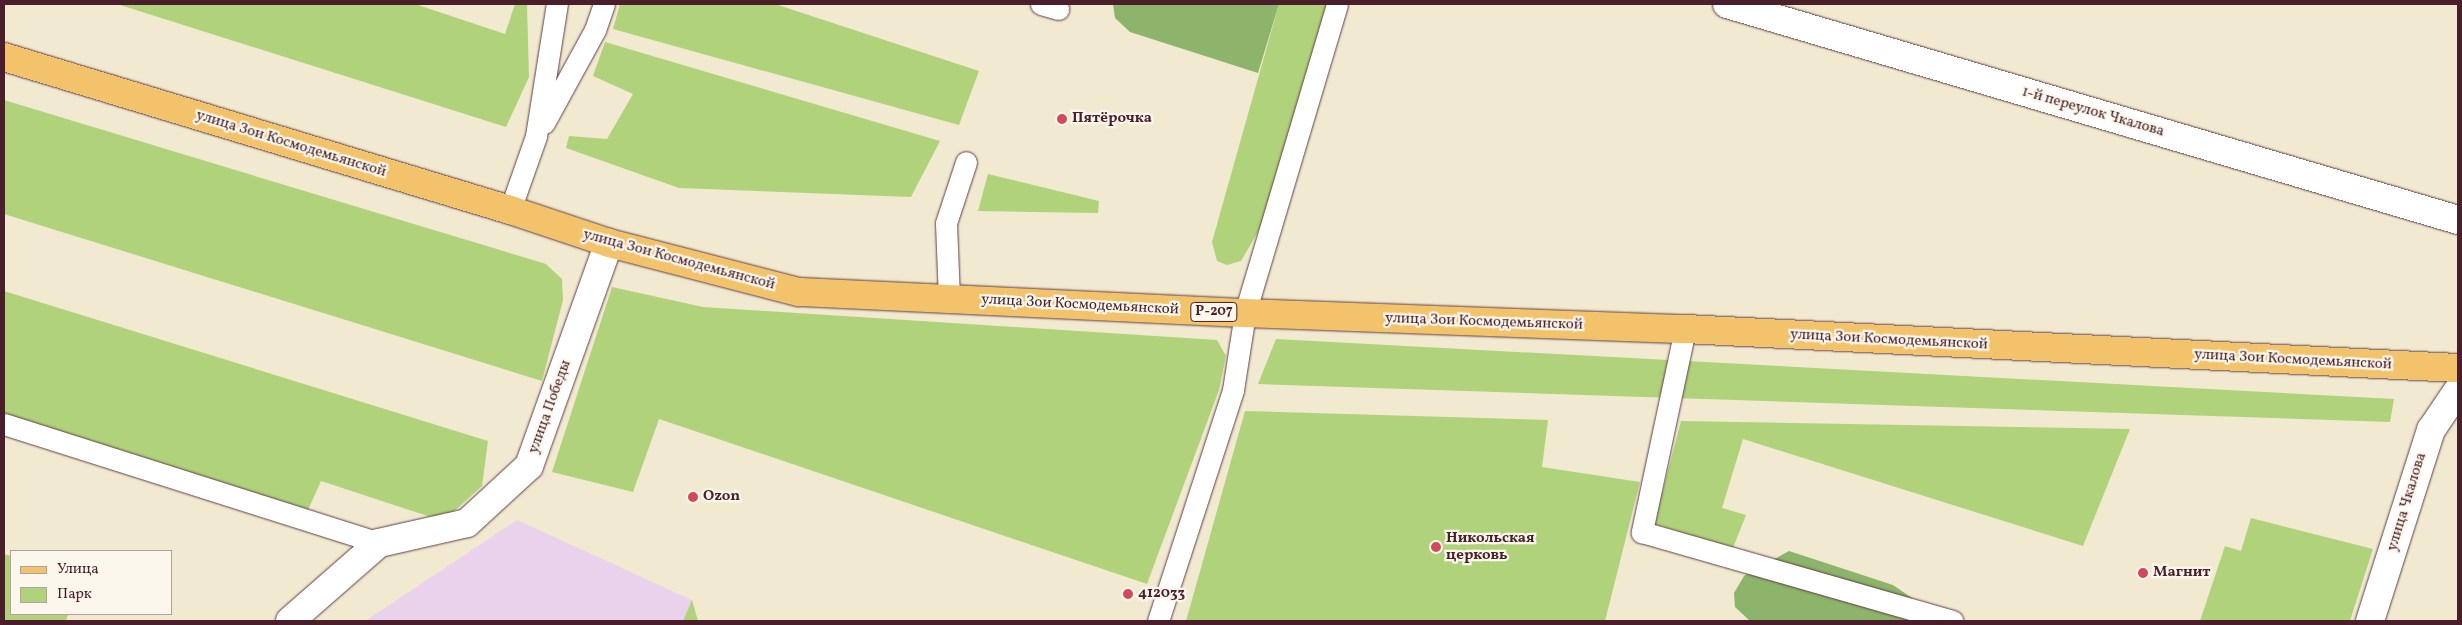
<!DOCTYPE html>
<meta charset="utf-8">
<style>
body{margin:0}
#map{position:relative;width:2462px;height:625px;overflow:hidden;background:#f1ead1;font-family:Vollkorn,serif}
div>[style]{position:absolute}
.built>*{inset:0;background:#ead1ec}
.green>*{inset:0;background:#b0d27b}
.forest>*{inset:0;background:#8cb46b}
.roads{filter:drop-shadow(0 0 1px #633d44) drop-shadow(0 0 1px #633d44)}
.service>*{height:21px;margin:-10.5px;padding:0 10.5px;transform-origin:10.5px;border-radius:10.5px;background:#fff}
.minor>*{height:28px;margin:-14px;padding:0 14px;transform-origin:14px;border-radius:14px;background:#fff}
.primary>*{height:28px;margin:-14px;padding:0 14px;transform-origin:14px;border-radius:14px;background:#f2c36a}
.dots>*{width:14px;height:14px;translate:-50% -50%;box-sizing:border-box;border:2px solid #fbf7ec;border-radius:50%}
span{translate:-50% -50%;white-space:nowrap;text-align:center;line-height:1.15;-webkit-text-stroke:4.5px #fbf7ec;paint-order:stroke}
.shield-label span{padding:1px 4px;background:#fbf7ec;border:1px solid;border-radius:4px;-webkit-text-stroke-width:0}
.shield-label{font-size:14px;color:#4a1f2b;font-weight:700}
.street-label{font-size:15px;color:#4a1f2b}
.poi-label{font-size:15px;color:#4a1f2b;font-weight:700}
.left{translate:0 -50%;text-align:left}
.frame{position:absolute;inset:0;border:5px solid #4a1f2b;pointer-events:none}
.legend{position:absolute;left:10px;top:550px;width:162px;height:65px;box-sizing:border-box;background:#fbf7ec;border:1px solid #b4a19f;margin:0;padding:6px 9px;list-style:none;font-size:15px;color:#4a1f2b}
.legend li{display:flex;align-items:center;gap:10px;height:25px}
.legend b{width:25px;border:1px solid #b4a19f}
</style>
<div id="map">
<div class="built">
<div style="clip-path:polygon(517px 520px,692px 600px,683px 621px,365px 621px)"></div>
</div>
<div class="green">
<div style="clip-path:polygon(117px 4px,415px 4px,505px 34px,515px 4px,527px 4px,529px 77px,506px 127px)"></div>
<div style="clip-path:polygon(620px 4px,775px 4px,979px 71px,959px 125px,613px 29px)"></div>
<div style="clip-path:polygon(1279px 4px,1327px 4px,1262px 225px,1241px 261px,1227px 265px,1217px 261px,1212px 242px)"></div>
<div style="clip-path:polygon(605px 42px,940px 141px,911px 197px,679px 188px,566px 148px,569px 136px,607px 139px,633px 94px,593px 76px)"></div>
<div style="clip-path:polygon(4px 100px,546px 264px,562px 279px,563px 300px,542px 381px,4px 214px)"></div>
<div style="clip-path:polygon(988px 174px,1099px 201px,1098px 213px,978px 211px)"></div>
<div style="clip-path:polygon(612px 287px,703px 307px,1217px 340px,1226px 356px,1219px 390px,1147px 584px,659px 419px,633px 492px,552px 472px)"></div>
<div style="clip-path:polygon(4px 291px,488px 441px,482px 486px,443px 521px,321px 481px,304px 519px,4px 424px)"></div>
<div style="clip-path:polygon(1276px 339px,2394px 399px,2390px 422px,1258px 384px)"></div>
<div style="clip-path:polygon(1245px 411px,1548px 420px,1542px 467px,1640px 482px,1605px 621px,1186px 621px)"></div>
<div style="clip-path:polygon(1681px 421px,2130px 429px,2083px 546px,1743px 439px,1722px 508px,1746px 515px,1733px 548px,1654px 524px)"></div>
<div style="clip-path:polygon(2251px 518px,2373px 549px,2350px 621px,2200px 621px,2225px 546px,2241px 551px)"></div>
<div style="clip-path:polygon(4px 554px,11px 556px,11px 614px,68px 614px,66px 621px,4px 621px)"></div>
<div style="clip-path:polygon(692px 600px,698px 621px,683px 621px)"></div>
</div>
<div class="forest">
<div style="clip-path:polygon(1113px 4px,1279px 4px,1258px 73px,1130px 32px,1115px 18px)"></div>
<div style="clip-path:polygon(1789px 551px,1893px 585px,1912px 598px,1926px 621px,1750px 621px,1735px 607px,1734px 593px,1744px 576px)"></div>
</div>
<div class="roads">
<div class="service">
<div style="left:1041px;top:4px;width:18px;rotate:16deg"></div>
<div style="left:544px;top:123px;width:106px;rotate:-61.3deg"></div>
<div style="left:595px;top:30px;width:28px;rotate:-71deg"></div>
<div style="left:510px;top:210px;width:78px;rotate:-70.6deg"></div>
<div style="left:536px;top:136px;width:134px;rotate:-81deg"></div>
<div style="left:949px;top:298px;width:75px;rotate:-92.3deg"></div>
<div style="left:946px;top:223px;width:64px;rotate:-71.8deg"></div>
<div style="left:1685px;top:329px;width:208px;rotate:102deg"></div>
<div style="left:1642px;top:532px;width:323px;rotate:16deg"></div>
<div style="left:4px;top:424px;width:393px;rotate:17.6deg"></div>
<div style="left:1158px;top:621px;width:243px;rotate:-72deg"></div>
<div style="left:1233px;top:390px;width:78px;rotate:-81.1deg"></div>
<div style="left:1245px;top:313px;width:322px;rotate:-73.4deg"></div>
</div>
<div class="minor">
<div style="left:1727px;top:4px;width:762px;rotate:16.46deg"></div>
<div style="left:290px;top:621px;width:118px;rotate:-41.2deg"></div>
<div style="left:379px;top:543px;width:90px;rotate:-12.8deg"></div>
<div style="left:467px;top:523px;width:84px;rotate:-42.6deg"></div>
<div style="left:529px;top:466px;width:237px;rotate:-70.3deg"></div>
<div style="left:2370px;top:621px;width:201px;rotate:-72.3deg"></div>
<div style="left:2431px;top:430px;width:48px;rotate:-56deg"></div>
</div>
<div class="primary">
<div style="left:4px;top:57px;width:529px;rotate:16.82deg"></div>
<div style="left:510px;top:210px;width:104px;rotate:18.4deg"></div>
<div style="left:609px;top:243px;width:196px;rotate:14.5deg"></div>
<div style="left:799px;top:292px;width:446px;rotate:2.7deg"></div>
<div style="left:1245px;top:313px;width:440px;rotate:2.1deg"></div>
<div style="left:1685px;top:329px;width:774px;rotate:2.89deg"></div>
</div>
</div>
<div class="dots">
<div style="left:1062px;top:119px;background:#d1495b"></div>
<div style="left:693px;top:497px;background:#d1495b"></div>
<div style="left:1436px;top:547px;background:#d1495b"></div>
<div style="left:2143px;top:573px;background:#d1495b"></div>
<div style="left:1128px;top:594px;background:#d1495b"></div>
</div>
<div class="shield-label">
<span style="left:1214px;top:312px">Р-207</span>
</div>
<div class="street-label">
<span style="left:2093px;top:112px;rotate:16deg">1-й переулок Чкалова</span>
<span style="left:291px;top:144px;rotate:17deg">улица Зои Космодемьянской</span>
<span style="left:679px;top:260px;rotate:15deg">улица Зои Космодемьянской</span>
<span style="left:1080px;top:305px;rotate:3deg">улица Зои Космодемьянской</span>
<span style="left:1484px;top:322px;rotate:2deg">улица Зои Космодемьянской</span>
<span style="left:1889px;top:340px;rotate:3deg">улица Зои Космодемьянской</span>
<span style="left:2293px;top:360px;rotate:3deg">улица Зои Космодемьянской</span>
<span style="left:550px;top:407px;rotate:-70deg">улица Победы</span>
<span style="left:2407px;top:502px;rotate:-73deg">улица Чкалова</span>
</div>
<div class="poi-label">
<span class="left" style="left:1072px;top:119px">Пятёрочка</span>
<span class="left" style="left:703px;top:497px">Ozon</span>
<span class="left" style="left:1446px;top:547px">Никольская<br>церковь</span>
<span class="left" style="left:2153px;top:573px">Магнит</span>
<span class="left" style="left:1138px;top:594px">412033</span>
</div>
<div class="frame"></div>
<ul class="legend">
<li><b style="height:6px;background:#f2c36a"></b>Улица</li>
<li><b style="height:14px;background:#b0d27b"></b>Парк</li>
</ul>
</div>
